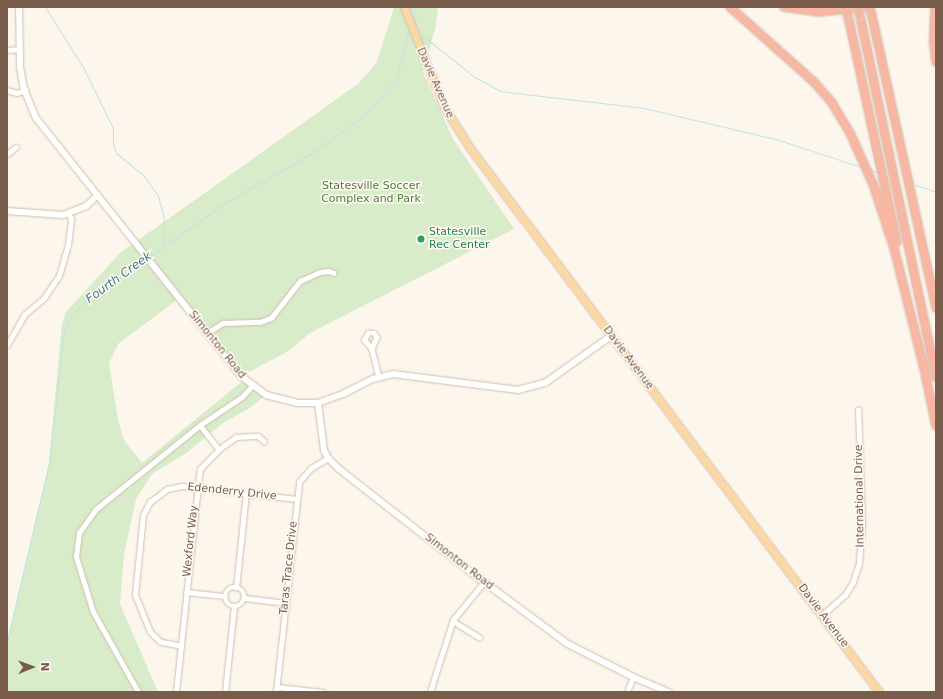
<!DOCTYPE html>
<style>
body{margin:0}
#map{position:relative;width:943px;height:699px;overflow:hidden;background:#fdf6ec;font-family:"DejaVu Sans",sans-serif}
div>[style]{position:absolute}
.green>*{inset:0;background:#d8ecc9}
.stream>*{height:1px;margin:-0.5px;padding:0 0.5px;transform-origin:0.5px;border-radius:0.5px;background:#bfe3e8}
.roads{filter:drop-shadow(0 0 1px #d1beb0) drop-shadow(0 0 1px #d1beb0)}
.street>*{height:4.5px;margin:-2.25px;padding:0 2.25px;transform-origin:2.25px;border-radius:2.25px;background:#fff}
.street>.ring{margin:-2.25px;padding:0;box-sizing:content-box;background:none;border:4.5px solid #fff;border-radius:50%}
.secondary>*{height:6px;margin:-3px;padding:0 3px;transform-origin:3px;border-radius:3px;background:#fff}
.primary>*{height:7px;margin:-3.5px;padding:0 3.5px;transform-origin:3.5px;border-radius:3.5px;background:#fbd9a5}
.highway>*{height:8px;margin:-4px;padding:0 4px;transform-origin:4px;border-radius:4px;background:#f7b7a3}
.bridges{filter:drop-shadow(0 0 1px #dad1cd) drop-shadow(0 0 1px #dad1cd)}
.highway-bridge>*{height:8px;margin:-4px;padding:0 4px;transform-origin:4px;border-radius:4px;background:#f7b7a3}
.dots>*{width:11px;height:11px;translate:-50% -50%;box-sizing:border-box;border:2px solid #fffaf3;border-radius:50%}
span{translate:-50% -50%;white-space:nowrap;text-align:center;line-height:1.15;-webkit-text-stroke:3px #fffaf3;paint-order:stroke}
.street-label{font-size:11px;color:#7a5c4d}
.park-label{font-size:11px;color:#537a41}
.leisure-label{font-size:11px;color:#27864d}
.left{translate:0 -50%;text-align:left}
.water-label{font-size:12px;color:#437c86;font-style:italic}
.frame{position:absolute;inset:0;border:8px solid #7a5c4d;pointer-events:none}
.north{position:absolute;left:12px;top:647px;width:40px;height:40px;-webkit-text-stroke:3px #fffaf3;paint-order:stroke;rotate:89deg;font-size:11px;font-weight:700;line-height:16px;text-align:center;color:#7a5c4d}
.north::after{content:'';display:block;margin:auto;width:14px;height:18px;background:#7a5c4d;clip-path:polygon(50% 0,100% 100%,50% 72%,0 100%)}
</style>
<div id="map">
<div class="green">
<div style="clip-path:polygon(394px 7px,438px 7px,435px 29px,423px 72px,453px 139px,514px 229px,310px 333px,287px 352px,241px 376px,177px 300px,119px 343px,109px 363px,118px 420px,124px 440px,142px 463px,245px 379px,266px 395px,250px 408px,223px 423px,185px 454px,152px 474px,136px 499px,124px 554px,120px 604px,158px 692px,7px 692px,7px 641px,49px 463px,62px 323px,66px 312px,120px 253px,358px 84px,377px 62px)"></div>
</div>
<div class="stream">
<div style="left:45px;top:7px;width:71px;rotate:57.7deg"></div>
<div style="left:83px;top:67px;width:68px;rotate:63.8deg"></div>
<div style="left:113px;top:128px;width:16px;rotate:90deg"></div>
<div style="left:113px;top:144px;width:9px;rotate:72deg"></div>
<div style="left:116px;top:153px;width:35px;rotate:39deg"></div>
<div style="left:143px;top:175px;width:26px;rotate:54deg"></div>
<div style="left:158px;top:196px;width:24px;rotate:75deg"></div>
<div style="left:164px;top:219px;width:26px;rotate:94deg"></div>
<div style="left:412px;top:20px;width:14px;rotate:-73deg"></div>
<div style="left:419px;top:36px;width:9px;rotate:21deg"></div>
<div style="left:427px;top:39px;width:59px;rotate:38.8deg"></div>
<div style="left:473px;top:76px;width:31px;rotate:29deg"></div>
<div style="left:500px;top:91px;width:145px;rotate:6.7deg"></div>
<div style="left:644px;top:108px;width:139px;rotate:13.3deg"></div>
<div style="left:779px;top:140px;width:86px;rotate:18.2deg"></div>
<div style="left:871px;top:170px;width:8px;rotate:23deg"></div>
<div style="left:915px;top:185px;width:22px;rotate:18deg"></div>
<div style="left:149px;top:257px;width:90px;rotate:-35.5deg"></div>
<div style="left:222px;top:205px;width:104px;rotate:-30deg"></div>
<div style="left:312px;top:153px;width:67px;rotate:-35.8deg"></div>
<div style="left:366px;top:114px;width:45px;rotate:-48.6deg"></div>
<div style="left:396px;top:80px;width:53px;rotate:-75.7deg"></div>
<div style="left:7px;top:641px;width:183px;rotate:-76.7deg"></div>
<div style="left:49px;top:463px;width:132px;rotate:-83.5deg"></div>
<div style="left:64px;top:332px;width:17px;rotate:-66deg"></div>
<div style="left:71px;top:316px;width:28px;rotate:-46deg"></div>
<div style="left:90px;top:296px;width:66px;rotate:-33.2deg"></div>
</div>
<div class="roads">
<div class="street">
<div style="left:7px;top:50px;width:13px;rotate:-4deg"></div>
<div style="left:7px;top:90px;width:10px;rotate:17deg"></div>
<div style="left:17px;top:93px;width:9px;rotate:-21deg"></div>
<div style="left:7px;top:154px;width:11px;rotate:-38deg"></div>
<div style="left:207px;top:333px;width:19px;rotate:-32deg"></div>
<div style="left:223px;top:323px;width:37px;rotate:-2deg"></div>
<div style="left:260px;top:322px;width:12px;rotate:-20deg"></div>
<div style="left:271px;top:318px;width:47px;rotate:-51.9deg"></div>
<div style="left:300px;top:281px;width:22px;rotate:-24deg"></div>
<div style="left:320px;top:272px;width:9px;rotate:-6deg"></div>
<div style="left:329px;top:271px;width:5px;rotate:22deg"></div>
<div style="left:368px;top:333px;width:6px"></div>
<div style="left:374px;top:333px;width:5px;rotate:53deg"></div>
<div style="left:377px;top:337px;width:13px;rotate:113deg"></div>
<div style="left:372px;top:349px;width:12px;rotate:-132deg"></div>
<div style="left:364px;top:340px;width:8px;rotate:-60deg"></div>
<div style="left:7px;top:345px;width:34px;rotate:-60deg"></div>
<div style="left:24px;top:315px;width:26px;rotate:-40deg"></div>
<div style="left:44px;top:298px;width:27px;rotate:-56deg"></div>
<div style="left:59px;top:276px;width:32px;rotate:-74deg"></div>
<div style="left:68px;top:245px;width:26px;rotate:-83deg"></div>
<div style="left:71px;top:219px;width:7px;rotate:-117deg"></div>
<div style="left:372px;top:349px;width:29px;rotate:76deg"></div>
<div style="left:200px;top:425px;width:31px;rotate:52deg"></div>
<div class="ring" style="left:225px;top:587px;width:15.5px;height:15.5px"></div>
<div style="left:236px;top:588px;width:96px;rotate:-84deg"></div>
<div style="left:186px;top:592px;width:39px;rotate:6deg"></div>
<div style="left:245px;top:598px;width:41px;rotate:7deg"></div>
<div style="left:822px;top:615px;width:30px;rotate:-41deg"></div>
<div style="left:845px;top:595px;width:15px;rotate:-58deg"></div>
<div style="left:853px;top:582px;width:20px;rotate:-72deg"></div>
<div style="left:859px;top:563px;width:40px;rotate:-85.7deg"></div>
<div style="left:862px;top:523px;width:113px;rotate:-92deg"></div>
<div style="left:453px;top:621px;width:31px;rotate:32deg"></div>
<div style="left:180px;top:646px;width:20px;rotate:-169deg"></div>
<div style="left:160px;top:642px;width:14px;rotate:-135deg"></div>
<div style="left:150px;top:632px;width:40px;rotate:-112deg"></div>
<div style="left:135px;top:595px;width:80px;rotate:-84.3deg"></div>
<div style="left:143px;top:515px;width:15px;rotate:-62deg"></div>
<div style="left:150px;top:502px;width:21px;rotate:-37deg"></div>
<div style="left:167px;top:489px;width:15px;rotate:-11deg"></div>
<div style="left:182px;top:486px;width:115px;rotate:6.5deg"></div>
<div style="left:277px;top:687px;width:46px;rotate:6.2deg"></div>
<div style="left:138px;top:692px;width:92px;rotate:-119.4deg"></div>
<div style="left:93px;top:612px;width:58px;rotate:-107.2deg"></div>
<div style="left:76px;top:557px;width:24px;rotate:-83deg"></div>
<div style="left:79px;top:533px;width:29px;rotate:-55deg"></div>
<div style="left:96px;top:509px;width:134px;rotate:-38.9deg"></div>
<div style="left:200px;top:425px;width:50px;rotate:-33.7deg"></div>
<div style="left:242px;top:397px;width:15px;rotate:-48deg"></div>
<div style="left:176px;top:692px;width:224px;rotate:-83.9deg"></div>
<div style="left:200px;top:469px;width:28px;rotate:-46deg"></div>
<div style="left:219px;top:449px;width:21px;rotate:-35deg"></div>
<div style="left:236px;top:437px;width:22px;rotate:-3deg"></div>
<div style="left:258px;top:436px;width:8px;rotate:40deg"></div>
<div style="left:225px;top:692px;width:85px;rotate:-84deg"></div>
<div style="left:276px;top:692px;width:211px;rotate:-83.7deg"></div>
<div style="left:299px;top:482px;width:18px;rotate:-49deg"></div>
<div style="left:311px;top:468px;width:20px;rotate:-30deg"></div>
<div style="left:430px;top:692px;width:76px;rotate:-72.3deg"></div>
<div style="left:453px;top:620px;width:49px;rotate:-50.8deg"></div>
<div style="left:627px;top:692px;width:16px;rotate:-68deg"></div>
</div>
<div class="secondary">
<div style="left:19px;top:7px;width:60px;rotate:89deg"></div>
<div style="left:20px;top:67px;width:22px;rotate:80deg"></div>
<div style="left:24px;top:89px;width:31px;rotate:68deg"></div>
<div style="left:36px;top:118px;width:330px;rotate:51.5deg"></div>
<div style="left:241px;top:376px;width:31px;rotate:37deg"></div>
<div style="left:266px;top:395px;width:32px;rotate:14deg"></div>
<div style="left:297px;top:403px;width:21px"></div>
<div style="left:318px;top:403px;width:27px;rotate:-20deg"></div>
<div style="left:343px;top:394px;width:34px;rotate:-27deg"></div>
<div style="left:373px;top:379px;width:21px;rotate:-14deg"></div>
<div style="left:393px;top:374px;width:126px;rotate:7.3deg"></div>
<div style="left:518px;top:390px;width:28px;rotate:-15deg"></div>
<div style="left:545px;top:383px;width:81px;rotate:-35.5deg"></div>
<div style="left:7px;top:211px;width:56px;rotate:4.1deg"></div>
<div style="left:63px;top:215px;width:25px;rotate:-21deg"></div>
<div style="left:86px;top:206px;width:16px;rotate:-43deg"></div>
<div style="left:318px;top:403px;width:47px;rotate:82.7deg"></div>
<div style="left:324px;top:450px;width:9px;rotate:63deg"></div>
<div style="left:328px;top:458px;width:16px;rotate:45deg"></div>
<div style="left:339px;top:469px;width:179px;rotate:38deg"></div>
<div style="left:480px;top:579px;width:109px;rotate:36.5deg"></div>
<div style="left:568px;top:644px;width:73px;rotate:26.9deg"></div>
<div style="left:633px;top:677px;width:39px;rotate:23deg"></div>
</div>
<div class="primary">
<div style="left:404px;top:7px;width:108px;rotate:68.2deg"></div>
<div style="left:444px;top:107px;width:49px;rotate:57.6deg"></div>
<div style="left:470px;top:148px;width:681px;rotate:53.06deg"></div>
</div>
<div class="highway">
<div style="left:730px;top:7px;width:113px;rotate:41.8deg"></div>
<div style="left:814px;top:82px;width:28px;rotate:49deg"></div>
<div style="left:832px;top:103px;width:35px;rotate:59deg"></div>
<div style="left:850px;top:133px;width:56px;rotate:65.7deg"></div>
<div style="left:873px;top:184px;width:67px;rotate:71.8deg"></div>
<div style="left:894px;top:248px;width:124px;rotate:76deg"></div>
<div style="left:784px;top:7px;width:34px;rotate:8deg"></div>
<div style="left:818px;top:12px;width:50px;rotate:-5.7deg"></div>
<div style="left:870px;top:7px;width:308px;rotate:77.6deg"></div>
<div style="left:935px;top:7px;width:36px;rotate:92deg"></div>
<div style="left:934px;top:43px;width:19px;rotate:84deg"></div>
<div style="left:848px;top:16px;width:231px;rotate:77.8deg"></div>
<div style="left:860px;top:16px;width:369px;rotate:78.1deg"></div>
<div style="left:923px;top:363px;width:64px;rotate:78.3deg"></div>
</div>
</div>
<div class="bridges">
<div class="highway-bridge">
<div style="left:846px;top:7px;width:9px;rotate:77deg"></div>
<div style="left:858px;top:7px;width:9px;rotate:77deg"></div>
</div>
</div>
<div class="dots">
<div style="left:421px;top:239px;background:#2e9e5b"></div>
</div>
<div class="street-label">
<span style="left:435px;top:83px;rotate:66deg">Davie Avenue</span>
<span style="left:217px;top:345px;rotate:51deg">Simonton Road</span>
<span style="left:628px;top:358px;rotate:53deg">Davie Avenue</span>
<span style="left:232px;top:492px;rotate:6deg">Edenderry Drive</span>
<span style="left:860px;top:496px;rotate:-91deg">International Drive</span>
<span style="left:191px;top:541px;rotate:-84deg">Wexford Way</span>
<span style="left:459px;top:562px;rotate:38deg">Simonton Road</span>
<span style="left:289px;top:568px;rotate:-84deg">Taras Trace Drive</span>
<span style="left:823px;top:616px;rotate:53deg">Davie Avenue</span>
</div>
<div class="park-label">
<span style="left:371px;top:193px">Statesville Soccer<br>Complex and Park</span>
</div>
<div class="leisure-label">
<span class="left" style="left:429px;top:239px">Statesville<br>Rec Center</span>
</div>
<div class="water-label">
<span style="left:119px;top:278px;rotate:-36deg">Fourth Creek</span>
</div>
<div class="frame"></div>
<div class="north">N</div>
</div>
